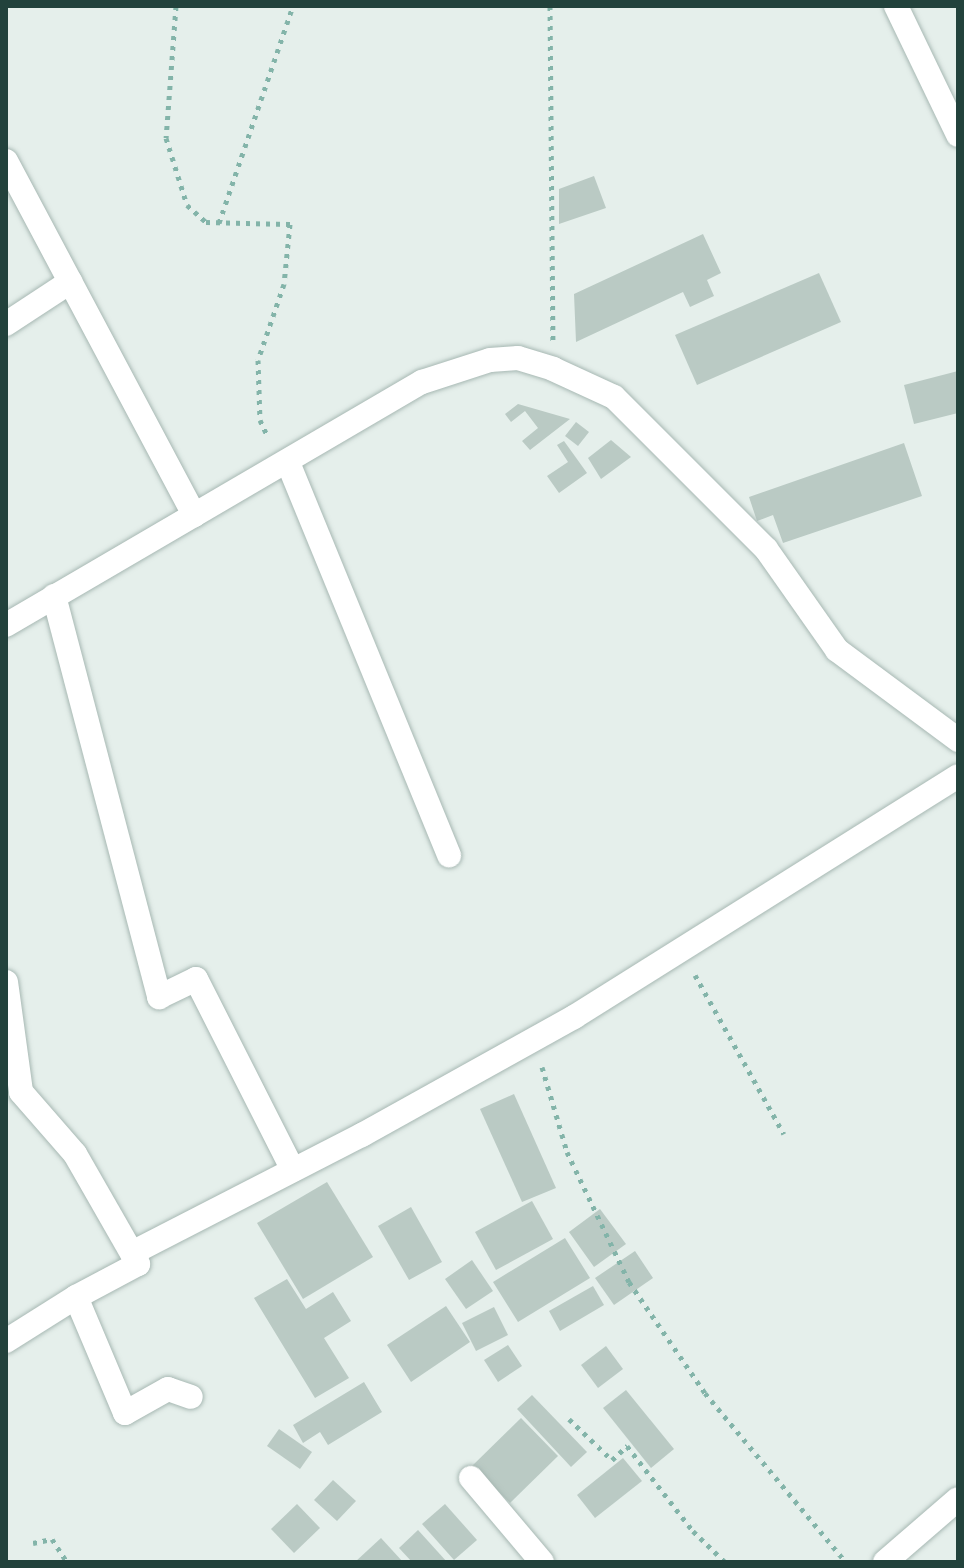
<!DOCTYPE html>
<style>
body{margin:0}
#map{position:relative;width:964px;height:1568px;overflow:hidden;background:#e5efeb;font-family:Overpass,sans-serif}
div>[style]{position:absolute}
.building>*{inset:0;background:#bacac4}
.path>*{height:5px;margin-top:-2.5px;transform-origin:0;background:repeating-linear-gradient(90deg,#83b4a9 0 4px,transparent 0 10px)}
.roads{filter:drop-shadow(0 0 2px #a7b8b3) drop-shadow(0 0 2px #a7b8b3)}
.street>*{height:24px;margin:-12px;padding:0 12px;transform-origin:12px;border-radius:12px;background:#fff}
.secondary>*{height:24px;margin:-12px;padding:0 12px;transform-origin:12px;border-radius:12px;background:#fff}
span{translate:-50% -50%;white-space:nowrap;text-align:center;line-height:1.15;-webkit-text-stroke:7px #f6fbf9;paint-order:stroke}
.frame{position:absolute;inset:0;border:8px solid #22423c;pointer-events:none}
</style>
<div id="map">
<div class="building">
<div style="clip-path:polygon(594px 176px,606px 208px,559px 224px,559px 189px)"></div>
<div style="clip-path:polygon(703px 234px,721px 273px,707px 280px,714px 296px,690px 307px,683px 292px,576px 342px,574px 294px)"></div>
<div style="clip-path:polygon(819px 273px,841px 322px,697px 385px,675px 335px)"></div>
<div style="clip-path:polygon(958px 371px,958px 413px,914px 424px,904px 385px)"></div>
<div style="clip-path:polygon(518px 404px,570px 419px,530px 450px,522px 441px,538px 428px,525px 411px,511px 422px,505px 414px)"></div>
<div style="clip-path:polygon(576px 422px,589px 432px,578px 446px,565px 436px)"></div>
<div style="clip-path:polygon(611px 440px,631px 457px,601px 479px,588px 458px)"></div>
<div style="clip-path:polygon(564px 441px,587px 473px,559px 493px,547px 476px,568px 462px,557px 445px)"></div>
<div style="clip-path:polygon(904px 443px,922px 496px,783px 543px,773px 515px,757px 521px,749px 497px)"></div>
<div style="clip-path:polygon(514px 1094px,556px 1188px,522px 1202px,480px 1109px)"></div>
<div style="clip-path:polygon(327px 1182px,373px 1257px,303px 1299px,257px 1223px)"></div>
<div style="clip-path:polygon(532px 1201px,553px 1239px,496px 1270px,475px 1232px)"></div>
<div style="clip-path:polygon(411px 1207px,442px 1262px,409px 1280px,378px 1226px)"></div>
<div style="clip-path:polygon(600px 1209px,626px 1244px,594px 1267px,569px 1232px)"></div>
<div style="clip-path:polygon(565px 1238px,590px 1278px,518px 1322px,493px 1282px)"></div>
<div style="clip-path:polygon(635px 1251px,653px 1278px,614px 1305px,595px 1278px)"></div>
<div style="clip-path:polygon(472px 1260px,493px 1291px,466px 1309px,445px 1279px)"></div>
<div style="clip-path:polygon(287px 1279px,306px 1309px,333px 1292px,351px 1321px,324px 1338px,349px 1378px,315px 1398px,254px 1298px)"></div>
<div style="clip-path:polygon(593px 1286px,604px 1305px,560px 1331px,549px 1311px)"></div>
<div style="clip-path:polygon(446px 1306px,470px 1342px,411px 1382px,387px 1345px)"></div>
<div style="clip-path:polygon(494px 1307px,508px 1335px,476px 1351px,462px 1323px)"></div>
<div style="clip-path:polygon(508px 1345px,522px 1366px,498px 1382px,484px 1360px)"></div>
<div style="clip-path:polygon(606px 1346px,623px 1369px,598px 1388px,581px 1365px)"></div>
<div style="clip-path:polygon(364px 1382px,382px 1412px,328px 1445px,320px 1432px,303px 1443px,293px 1425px)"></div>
<div style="clip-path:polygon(626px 1390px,674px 1449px,651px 1468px,603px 1408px)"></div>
<div style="clip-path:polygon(532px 1395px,587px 1452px,571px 1467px,517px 1409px)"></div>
<div style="clip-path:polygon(521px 1418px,558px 1456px,510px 1503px,472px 1466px)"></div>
<div style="clip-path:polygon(279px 1429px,312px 1452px,300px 1469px,267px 1446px)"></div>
<div style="clip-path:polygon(623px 1458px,642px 1481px,595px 1518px,577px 1495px)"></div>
<div style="clip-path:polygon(333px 1480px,356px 1501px,337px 1521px,314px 1500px)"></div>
<div style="clip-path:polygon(297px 1504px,320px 1528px,294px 1553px,271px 1529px)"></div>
<div style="clip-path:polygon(445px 1504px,477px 1540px,454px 1560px,422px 1524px)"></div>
<div style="clip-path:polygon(418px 1530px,447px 1562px,412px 1562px,399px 1548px)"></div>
<div style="clip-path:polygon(381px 1538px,403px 1562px,355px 1562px)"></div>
</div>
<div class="path">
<div style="left:176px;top:6px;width:132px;rotate:94.3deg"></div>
<div style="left:166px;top:138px;width:70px;rotate:72.6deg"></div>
<div style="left:187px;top:205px;width:25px;rotate:42deg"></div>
<div style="left:206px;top:222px;width:84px;rotate:1.4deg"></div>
<div style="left:290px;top:224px;width:60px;rotate:95.7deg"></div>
<div style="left:284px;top:284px;width:80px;rotate:108.9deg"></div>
<div style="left:258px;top:360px;width:60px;rotate:88.1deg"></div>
<div style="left:260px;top:420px;width:19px;rotate:65deg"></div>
<div style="left:550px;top:6px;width:335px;rotate:89.5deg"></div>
<div style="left:219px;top:223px;width:229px;rotate:-71.2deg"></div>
<div style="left:695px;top:975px;width:182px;rotate:60.8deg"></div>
<div style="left:542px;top:1067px;width:89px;rotate:73.6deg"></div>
<div style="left:567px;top:1152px;width:144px;rotate:64.5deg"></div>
<div style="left:629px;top:1282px;width:135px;rotate:55.6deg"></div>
<div style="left:705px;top:1393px;width:220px;rotate:50.2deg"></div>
<div style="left:569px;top:1419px;width:59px;rotate:43.6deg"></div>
<div style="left:612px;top:1460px;width:21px;rotate:-43deg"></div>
<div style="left:627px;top:1446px;width:108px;rotate:52.2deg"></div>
<div style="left:693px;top:1531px;width:45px;rotate:44.1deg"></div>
<div style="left:33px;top:1543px;width:19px;rotate:-12deg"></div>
<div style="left:52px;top:1539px;width:27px;rotate:57deg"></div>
</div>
<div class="roads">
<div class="street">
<div style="left:896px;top:6px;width:143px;rotate:64.3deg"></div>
<div style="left:6px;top:324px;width:77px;rotate:-33.3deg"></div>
<div style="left:289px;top:465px;width:422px;rotate:67.7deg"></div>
<div style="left:54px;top:596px;width:415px;rotate:75.3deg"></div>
<div style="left:159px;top:997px;width:41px;rotate:-25.9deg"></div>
<div style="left:196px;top:979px;width:214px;rotate:63.1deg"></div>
<div style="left:6px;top:625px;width:218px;rotate:-30.3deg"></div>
<div style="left:6px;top:982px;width:111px;rotate:82.2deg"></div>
<div style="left:21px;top:1092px;width:82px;rotate:48.9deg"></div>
<div style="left:75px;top:1154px;width:127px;rotate:60.2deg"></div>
<div style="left:138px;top:1264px;width:70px;rotate:152deg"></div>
<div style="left:76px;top:1297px;width:126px;rotate:67.1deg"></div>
<div style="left:125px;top:1413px;width:49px;rotate:-29.2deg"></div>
<div style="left:168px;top:1389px;width:24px;rotate:19deg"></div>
<div style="left:132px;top:1253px;width:259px;rotate:-27.2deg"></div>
<div style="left:362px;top:1135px;width:243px;rotate:-29.1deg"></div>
<div style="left:574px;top:1017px;width:453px;rotate:-32.1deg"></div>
<div style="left:6px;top:1341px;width:83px;rotate:-32.2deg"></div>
<div style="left:471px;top:1478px;width:110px;rotate:49.8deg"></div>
<div style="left:885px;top:1562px;width:96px;rotate:-40.8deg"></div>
</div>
<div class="secondary">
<div style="left:6px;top:161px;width:401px;rotate:62deg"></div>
<div style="left:194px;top:515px;width:264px;rotate:-30.3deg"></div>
<div style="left:422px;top:382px;width:71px;rotate:-17.9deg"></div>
<div style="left:490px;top:360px;width:28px;rotate:-4deg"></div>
<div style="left:518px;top:358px;width:37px;rotate:17deg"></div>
<div style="left:553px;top:369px;width:67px;rotate:24.7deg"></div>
<div style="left:614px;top:397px;width:215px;rotate:45deg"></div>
<div style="left:766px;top:549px;width:123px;rotate:54.9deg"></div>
<div style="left:837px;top:650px;width:151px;rotate:36.6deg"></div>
</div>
</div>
<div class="frame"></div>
</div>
